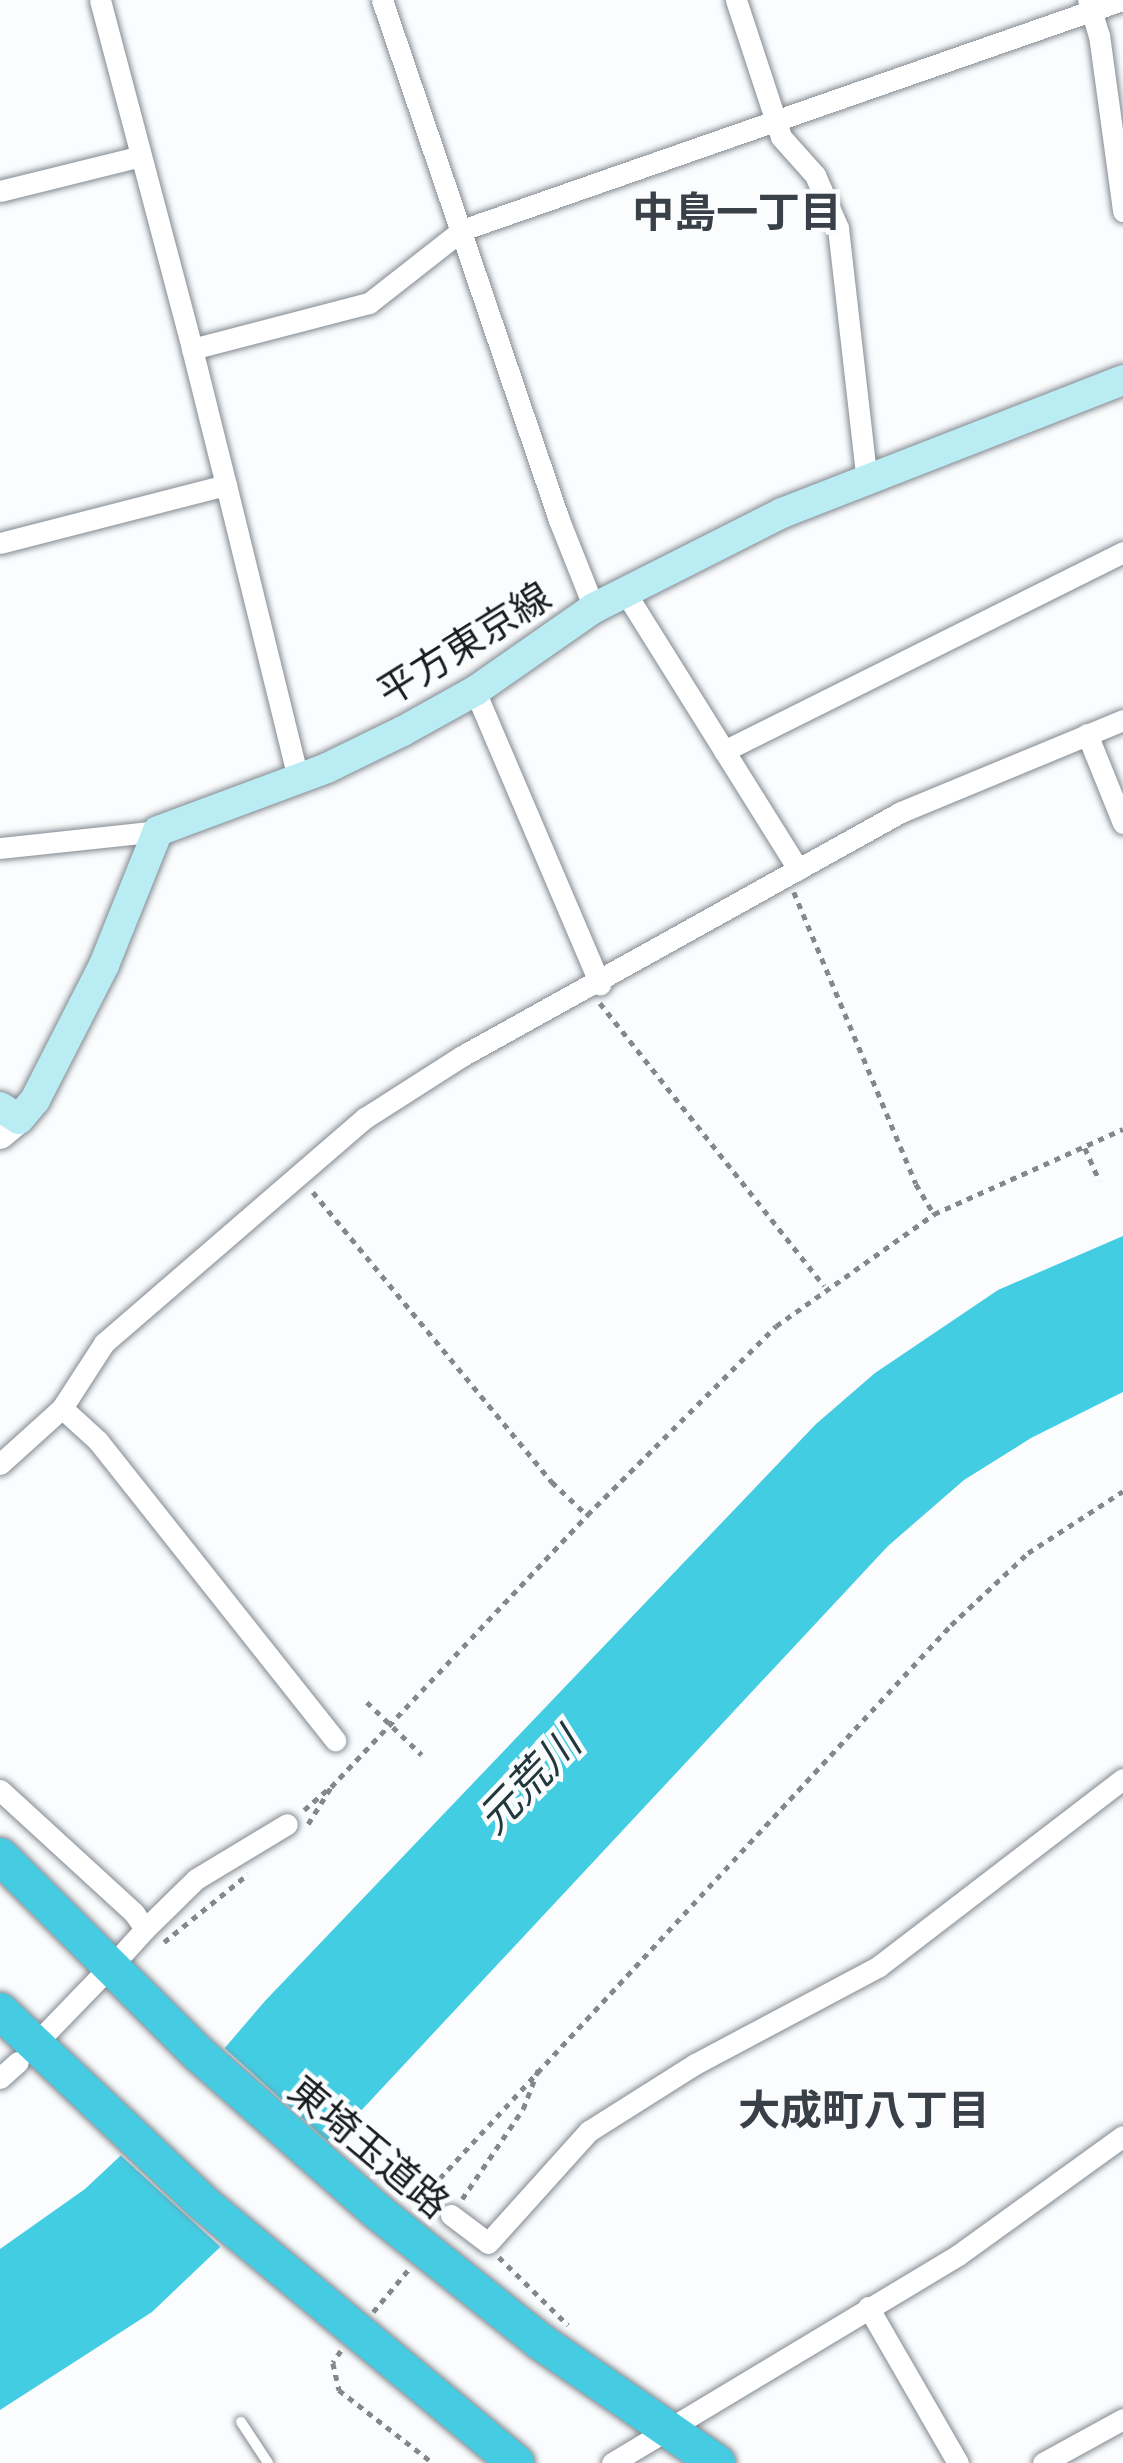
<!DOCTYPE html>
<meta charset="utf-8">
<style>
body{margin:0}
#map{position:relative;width:1123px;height:2463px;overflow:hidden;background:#fafcfd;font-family:"Golos Text","Noto Sans JP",sans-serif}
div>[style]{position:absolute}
.water>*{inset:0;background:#43cde3}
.pier>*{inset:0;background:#fafcfd}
.path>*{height:4.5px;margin-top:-2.25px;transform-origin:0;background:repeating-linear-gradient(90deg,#858789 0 6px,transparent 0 12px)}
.roads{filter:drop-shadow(0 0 3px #838a91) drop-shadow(0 0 3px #838a91)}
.service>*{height:10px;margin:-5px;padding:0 5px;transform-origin:5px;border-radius:5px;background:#fff}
.minor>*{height:21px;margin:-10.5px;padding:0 10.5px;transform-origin:10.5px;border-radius:10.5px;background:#fff}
.tertiary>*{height:27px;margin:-13.5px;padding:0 13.5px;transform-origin:13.5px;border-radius:13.5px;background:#fff}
.secondary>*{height:30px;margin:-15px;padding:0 15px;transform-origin:15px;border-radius:15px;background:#baecf4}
.trunk>*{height:36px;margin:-18px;padding:0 18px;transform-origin:18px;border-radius:18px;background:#46cce2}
span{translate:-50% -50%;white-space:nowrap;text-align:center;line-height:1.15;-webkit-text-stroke:9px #fafcfd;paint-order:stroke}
.street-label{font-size:39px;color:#1b1e20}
.neighbourhood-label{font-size:42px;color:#3a4047;font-weight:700}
.water-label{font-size:42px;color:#21383c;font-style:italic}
</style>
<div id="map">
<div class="water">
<div style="clip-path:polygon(1123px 1236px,1123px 1392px,1031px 1438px,964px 1480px,888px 1546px,343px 2130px,152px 2312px,0 2410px,0 2249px,85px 2189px,181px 2099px,265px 2001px,816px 1424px,875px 1373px,998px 1290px)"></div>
</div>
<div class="pier">
<div style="clip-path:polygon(220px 2044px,334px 2147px,225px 2251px,116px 2151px,177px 2095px)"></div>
</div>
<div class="path">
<div style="left:794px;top:892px;width:316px;rotate:67.3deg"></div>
<div style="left:916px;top:1184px;width:35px;rotate:59deg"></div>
<div style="left:600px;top:1003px;width:361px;rotate:51.6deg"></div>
<div style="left:1085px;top:1148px;width:36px;rotate:66deg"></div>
<div style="left:313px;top:1192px;width:376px;rotate:50.5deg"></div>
<div style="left:552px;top:1482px;width:48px;rotate:43.3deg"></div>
<div style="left:367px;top:1702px;width:76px;rotate:43.9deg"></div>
<div style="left:304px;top:1810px;width:30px;rotate:-41deg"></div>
<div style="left:308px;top:1824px;width:44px;rotate:-58.1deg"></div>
<div style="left:331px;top:1787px;width:374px;rotate:-46.7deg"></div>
<div style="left:587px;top:1515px;width:267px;rotate:-45deg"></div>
<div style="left:776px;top:1326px;width:194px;rotate:-35.3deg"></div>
<div style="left:934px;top:1214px;width:207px;rotate:-24.2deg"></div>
<div style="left:164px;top:1942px;width:108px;rotate:-39deg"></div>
<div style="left:462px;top:2199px;width:109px;rotate:-55.9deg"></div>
<div style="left:523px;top:2109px;width:42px;rotate:-69deg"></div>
<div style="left:415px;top:2205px;width:790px;rotate:-47.26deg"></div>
<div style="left:951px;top:1625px;width:105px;rotate:-43.1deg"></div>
<div style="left:1028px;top:1553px;width:113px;rotate:-33.1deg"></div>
<div style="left:499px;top:2257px;width:97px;rotate:44.6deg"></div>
<div style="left:373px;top:2312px;width:55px;rotate:-50.2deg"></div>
<div style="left:341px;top:2351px;width:14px;rotate:124deg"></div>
<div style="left:333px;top:2363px;width:28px;rotate:77deg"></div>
<div style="left:339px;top:2390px;width:119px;rotate:37.8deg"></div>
</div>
<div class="roads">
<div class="service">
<div style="left:241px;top:2422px;width:49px;rotate:56.6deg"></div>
</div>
<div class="minor">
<div style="left:100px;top:0;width:361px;rotate:75.2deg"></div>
<div style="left:382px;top:0;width:549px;rotate:71.2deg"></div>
<div style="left:559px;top:520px;width:95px;rotate:68.3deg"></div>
<div style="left:736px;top:0;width:144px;rotate:71.8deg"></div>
<div style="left:781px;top:137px;width:51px;rotate:48.2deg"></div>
<div style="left:815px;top:175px;width:58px;rotate:66.5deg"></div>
<div style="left:838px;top:228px;width:255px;rotate:83.5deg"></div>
<div style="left:1088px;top:0;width:37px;rotate:73deg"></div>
<div style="left:1099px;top:35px;width:178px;rotate:82.2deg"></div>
<div style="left:0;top:191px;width:145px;rotate:-13.9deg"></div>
<div style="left:226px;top:485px;width:302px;rotate:76.2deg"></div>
<div style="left:0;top:543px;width:233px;rotate:-14.4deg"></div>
<div style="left:226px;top:485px;width:140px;rotate:-104deg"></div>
<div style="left:192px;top:349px;width:183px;rotate:-14.6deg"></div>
<div style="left:369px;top:303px;width:118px;rotate:-38.1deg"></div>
<div style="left:462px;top:230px;width:699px;rotate:-19.21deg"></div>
<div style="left:625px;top:592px;width:327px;rotate:58deg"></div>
<div style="left:475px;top:691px;width:319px;rotate:66.9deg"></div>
<div style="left:1087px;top:734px;width:96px;rotate:68deg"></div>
<div style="left:724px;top:751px;width:446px;rotate:-26.5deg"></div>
<div style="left:0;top:848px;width:159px;rotate:-6.1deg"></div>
<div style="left:62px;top:1408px;width:49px;rotate:42.5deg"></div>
<div style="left:98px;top:1441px;width:382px;rotate:51.6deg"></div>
<div style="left:0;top:1464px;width:84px;rotate:-42.1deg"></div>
<div style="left:62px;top:1408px;width:77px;rotate:-57.1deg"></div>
<div style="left:104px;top:1343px;width:345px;rotate:-40.8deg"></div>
<div style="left:365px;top:1118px;width:115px;rotate:-32.6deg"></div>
<div style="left:462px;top:1056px;width:502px;rotate:-29.07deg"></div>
<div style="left:901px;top:812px;width:240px;rotate:-22.5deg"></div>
<div style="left:0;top:1790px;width:182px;rotate:42.5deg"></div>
<div style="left:134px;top:1913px;width:19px;rotate:55deg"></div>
<div style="left:145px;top:1929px;width:31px;rotate:132deg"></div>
<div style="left:145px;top:1929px;width:71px;rotate:-44.4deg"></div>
<div style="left:196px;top:1879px;width:106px;rotate:-31.1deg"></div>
<div style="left:40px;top:2039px;width:85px;rotate:-46deg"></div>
<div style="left:0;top:2078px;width:24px;rotate:-42deg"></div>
<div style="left:451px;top:2215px;width:46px;rotate:37.1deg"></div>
<div style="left:488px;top:2243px;width:151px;rotate:-48deg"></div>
<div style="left:589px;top:2131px;width:125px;rotate:-32.3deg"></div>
<div style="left:695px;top:2064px;width:208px;rotate:-28deg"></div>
<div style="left:879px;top:1966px;width:307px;rotate:-37.5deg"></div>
<div style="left:868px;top:2307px;width:180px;rotate:60deg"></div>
<div style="left:612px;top:2463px;width:404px;rotate:-31deg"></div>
<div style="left:958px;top:2255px;width:203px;rotate:-35.8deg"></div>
<div style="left:1043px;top:2463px;width:91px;rotate:-28.8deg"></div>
</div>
<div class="tertiary">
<div style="left:0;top:1135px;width:25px;rotate:-40deg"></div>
</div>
<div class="secondary">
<div style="left:0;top:1107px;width:22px;rotate:32deg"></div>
<div style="left:19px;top:1119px;width:25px;rotate:-50deg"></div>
<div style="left:35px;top:1100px;width:152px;rotate:-62.9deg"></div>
<div style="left:104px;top:965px;width:144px;rotate:-68.1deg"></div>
<div style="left:158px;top:831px;width:180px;rotate:-20.4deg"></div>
<div style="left:327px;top:768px;width:85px;rotate:-26deg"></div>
<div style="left:403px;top:731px;width:82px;rotate:-29.1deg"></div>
<div style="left:475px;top:691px;width:145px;rotate:-34.9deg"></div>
<div style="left:594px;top:608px;width:211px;rotate:-26.8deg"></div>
<div style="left:782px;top:513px;width:366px;rotate:-21.3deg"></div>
</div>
<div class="trunk">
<div style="left:0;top:1856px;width:282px;rotate:44.9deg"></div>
<div style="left:200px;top:2055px;width:237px;rotate:41.4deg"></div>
<div style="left:378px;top:2212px;width:208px;rotate:38.6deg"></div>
<div style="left:541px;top:2342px;width:214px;rotate:34.5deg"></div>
<div style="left:0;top:2011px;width:279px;rotate:43.4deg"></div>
<div style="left:203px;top:2203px;width:407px;rotate:39.7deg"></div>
</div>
</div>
<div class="street-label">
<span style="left:464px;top:644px;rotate:-32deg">平方東京線</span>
<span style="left:369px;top:2147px;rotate:40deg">東埼玉道路</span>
</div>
<div class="neighbourhood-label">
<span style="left:737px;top:211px">中島一丁目</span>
<span style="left:864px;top:2109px">大成町八丁目</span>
</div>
<div class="water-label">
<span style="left:528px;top:1780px;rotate:-46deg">元荒川</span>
</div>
</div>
